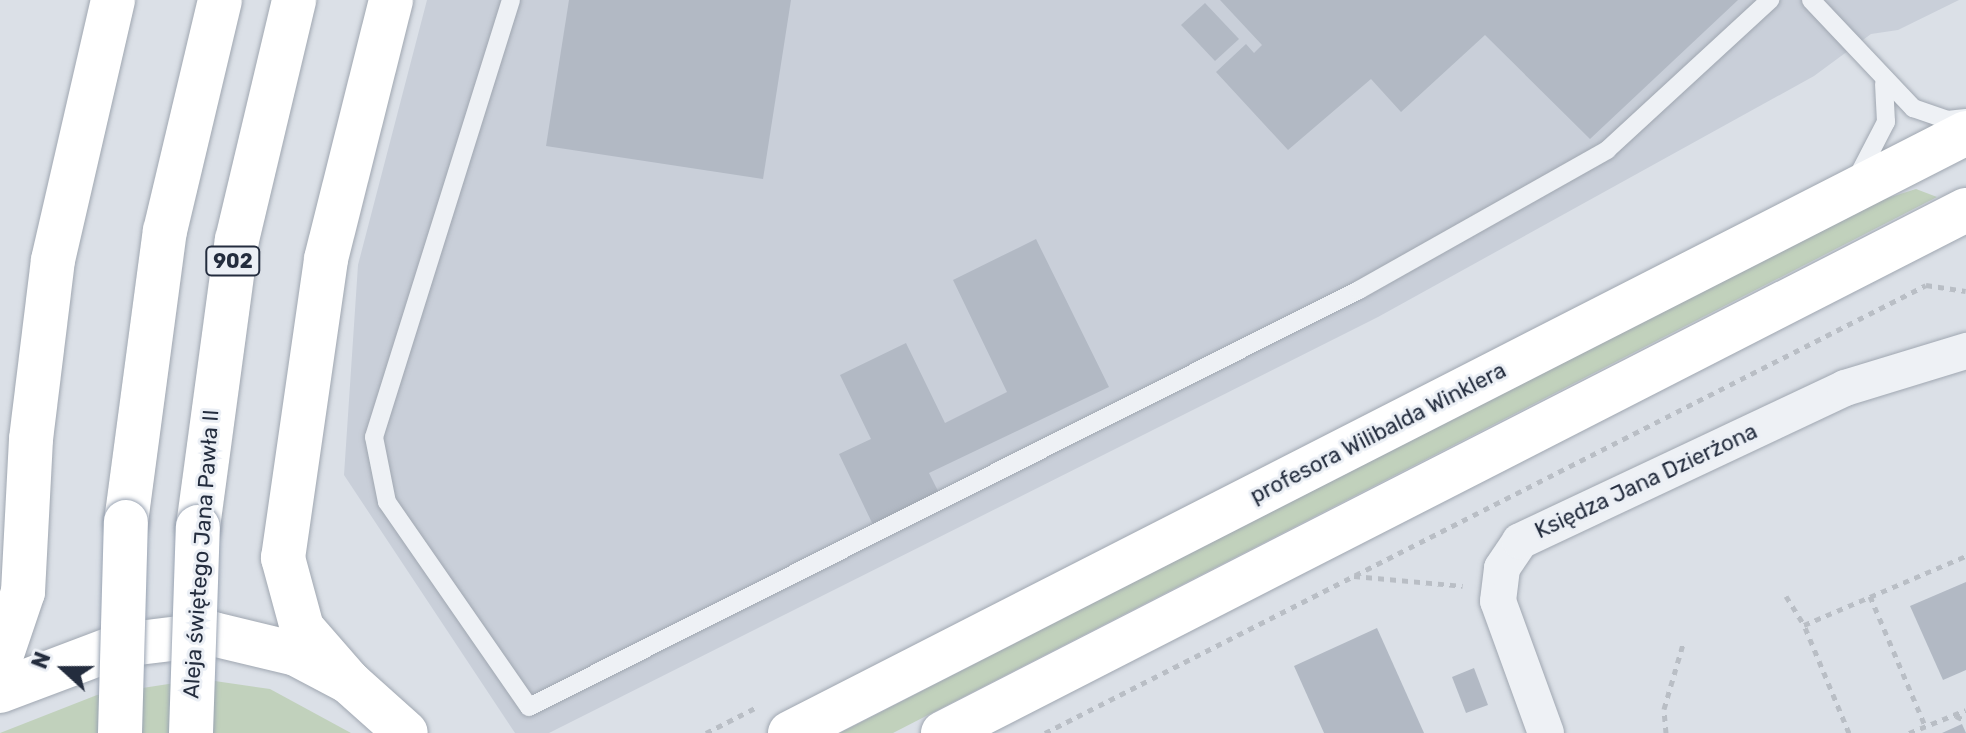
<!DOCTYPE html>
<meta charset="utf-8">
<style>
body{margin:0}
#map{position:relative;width:1966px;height:733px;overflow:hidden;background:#dbe0e7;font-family:Rubik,sans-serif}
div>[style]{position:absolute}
.built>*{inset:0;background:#c9cfd9}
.green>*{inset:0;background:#c1d1bc}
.building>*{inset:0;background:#b2b9c4}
.path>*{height:5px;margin-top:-2.5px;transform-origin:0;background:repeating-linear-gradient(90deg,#b9bec5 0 6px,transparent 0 12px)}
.roads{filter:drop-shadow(0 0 2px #a0a7b1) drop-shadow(0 0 2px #a0a7b1)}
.service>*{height:18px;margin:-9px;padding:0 9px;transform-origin:9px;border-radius:9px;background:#eef1f5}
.minor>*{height:36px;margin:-18px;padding:0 18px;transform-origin:18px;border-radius:18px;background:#eef1f5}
.secondary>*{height:44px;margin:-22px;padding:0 22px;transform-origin:22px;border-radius:22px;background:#fff}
.primary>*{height:44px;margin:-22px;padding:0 22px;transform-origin:22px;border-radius:22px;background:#fff}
.bridges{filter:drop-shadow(0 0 2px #9aa4b3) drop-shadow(0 0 2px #9aa4b3)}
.primary-bridge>*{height:44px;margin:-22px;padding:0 22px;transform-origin:22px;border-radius:22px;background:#fff}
span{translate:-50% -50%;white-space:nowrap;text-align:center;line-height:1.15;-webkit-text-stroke:6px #ebeff5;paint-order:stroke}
.shield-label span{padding:2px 6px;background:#ebeff5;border:2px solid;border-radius:6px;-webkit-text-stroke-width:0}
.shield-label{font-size:20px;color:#242d3e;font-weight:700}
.street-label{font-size:22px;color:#242d3e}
.north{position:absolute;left:24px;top:629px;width:80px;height:80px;-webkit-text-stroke:6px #ebeff5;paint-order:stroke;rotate:291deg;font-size:22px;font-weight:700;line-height:32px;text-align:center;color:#242d3e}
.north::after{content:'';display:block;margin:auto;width:28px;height:36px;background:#242d3e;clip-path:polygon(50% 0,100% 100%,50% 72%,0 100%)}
</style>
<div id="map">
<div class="built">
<div style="clip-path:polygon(427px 0,1959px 0,1898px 30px,1871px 34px,1814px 76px,1378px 317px,549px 733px,515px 733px,344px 475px,358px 265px)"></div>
</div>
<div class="green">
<div style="clip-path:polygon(1916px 189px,1937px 197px,893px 733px,840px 733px,1878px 201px)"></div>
<div style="clip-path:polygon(201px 679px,270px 689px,351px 733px,0 733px,97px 695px)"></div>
</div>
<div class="building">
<div style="clip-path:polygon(569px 0,791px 0,763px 179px,546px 146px)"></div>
<div style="clip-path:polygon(1220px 0,1738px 0,1590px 139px,1485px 35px,1401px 112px,1371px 79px,1288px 150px,1216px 72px,1246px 44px,1254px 53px,1262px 45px)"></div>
<div style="clip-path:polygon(1205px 3px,1239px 39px,1215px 61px,1181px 25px)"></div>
<div style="clip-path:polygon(1036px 239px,1109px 387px,929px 473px,941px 497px,875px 529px,839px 454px,871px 439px,840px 375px,906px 343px,945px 423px,1007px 392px,953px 280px)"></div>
<div style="clip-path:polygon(1966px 582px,1966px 670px,1943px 680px,1910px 606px)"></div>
<div style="clip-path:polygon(1377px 628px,1424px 733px,1324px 733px,1294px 666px)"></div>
<div style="clip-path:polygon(1474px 668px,1488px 705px,1466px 713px,1452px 677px)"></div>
<div style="clip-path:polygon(1962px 724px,1966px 733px,1942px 733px)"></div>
</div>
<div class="path">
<div style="left:1354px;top:576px;width:109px;rotate:5.2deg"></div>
<div style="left:1786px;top:596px;width:34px;rotate:58deg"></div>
<div style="left:1870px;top:596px;width:143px;rotate:67deg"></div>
<div style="left:1956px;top:716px;width:11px;rotate:27deg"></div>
<div style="left:706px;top:733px;width:55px;rotate:-27deg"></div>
<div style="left:1045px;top:733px;width:988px;rotate:-26.95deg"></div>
<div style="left:1926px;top:285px;width:40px;rotate:8.5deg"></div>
<div style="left:1666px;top:733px;width:24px;rotate:-95deg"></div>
<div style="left:1664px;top:709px;width:68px;rotate:-73.7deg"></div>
<div style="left:1849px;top:733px;width:117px;rotate:-112.6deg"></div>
<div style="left:1804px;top:625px;width:176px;rotate:-23.1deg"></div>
<div style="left:1909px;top:733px;width:61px;rotate:-22deg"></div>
</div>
<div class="roads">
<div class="service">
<div style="left:511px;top:0;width:458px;rotate:107.4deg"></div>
<div style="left:374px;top:437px;width:66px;rotate:78.7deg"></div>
<div style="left:387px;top:502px;width:249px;rotate:55.3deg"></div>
<div style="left:529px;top:707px;width:929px;rotate:-26.68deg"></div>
<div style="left:1359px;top:290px;width:285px;rotate:-29.4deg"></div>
<div style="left:1607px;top:150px;width:222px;rotate:-42.6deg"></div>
<div style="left:1811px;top:0;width:149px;rotate:46.6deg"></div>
<div style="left:1913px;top:108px;width:36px;rotate:19deg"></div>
<div style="left:1947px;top:120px;width:19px;rotate:-6deg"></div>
<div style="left:1859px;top:174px;width:59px;rotate:-62.6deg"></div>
<div style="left:1886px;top:122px;width:38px;rotate:-93deg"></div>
</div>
<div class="minor">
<div style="left:1546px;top:733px;width:140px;rotate:-110deg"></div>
<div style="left:1498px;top:601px;width:33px;rotate:-83deg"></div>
<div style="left:1502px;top:568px;width:32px;rotate:-56deg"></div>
<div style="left:1520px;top:541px;width:359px;rotate:-25.2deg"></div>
<div style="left:1845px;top:388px;width:127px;rotate:-17deg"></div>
</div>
<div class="secondary">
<div style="left:0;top:691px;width:130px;rotate:-20.7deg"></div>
<div style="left:122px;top:645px;width:92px;rotate:-6.9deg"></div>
<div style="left:213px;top:634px;width:85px;rotate:13.5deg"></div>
<div style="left:296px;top:654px;width:60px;rotate:27.8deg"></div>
<div style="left:349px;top:682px;width:76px;rotate:41.8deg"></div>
<div style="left:790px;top:733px;width:1320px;rotate:-27.03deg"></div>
<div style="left:943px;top:733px;width:1149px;rotate:-27.08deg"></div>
</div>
<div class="primary">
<div style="left:126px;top:522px;width:294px;rotate:-82.4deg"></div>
<div style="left:165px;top:231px;width:237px;rotate:-76.6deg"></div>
<div style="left:198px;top:527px;width:290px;rotate:-82.3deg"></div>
<div style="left:237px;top:240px;width:247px;rotate:-76.6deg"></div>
<div style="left:0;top:660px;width:72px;rotate:-71.3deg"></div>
<div style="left:23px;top:592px;width:153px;rotate:-87deg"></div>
<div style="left:31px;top:439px;width:180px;rotate:-83deg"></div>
<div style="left:53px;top:260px;width:267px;rotate:-77deg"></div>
<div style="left:349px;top:682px;width:72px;rotate:-131deg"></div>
<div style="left:302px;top:628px;width:73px;rotate:-105.2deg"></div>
<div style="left:283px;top:558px;width:302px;rotate:-81.8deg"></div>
<div style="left:326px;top:259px;width:267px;rotate:-75.9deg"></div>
</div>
</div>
<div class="bridges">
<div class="primary-bridge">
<div style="left:120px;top:733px;width:211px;rotate:-88.4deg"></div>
<div style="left:191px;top:733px;width:206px;rotate:-88.1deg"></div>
</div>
</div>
<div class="shield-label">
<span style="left:233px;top:261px">902</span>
</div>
<div class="street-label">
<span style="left:1378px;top:433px;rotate:-27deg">profesora Wilibalda Winklera</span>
<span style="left:1646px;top:481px;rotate:-25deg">Księdza Jana Dzierżona</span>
<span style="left:201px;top:554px;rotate:-86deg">Aleja świętego Jana Pawła II</span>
</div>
<div class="north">N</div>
</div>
